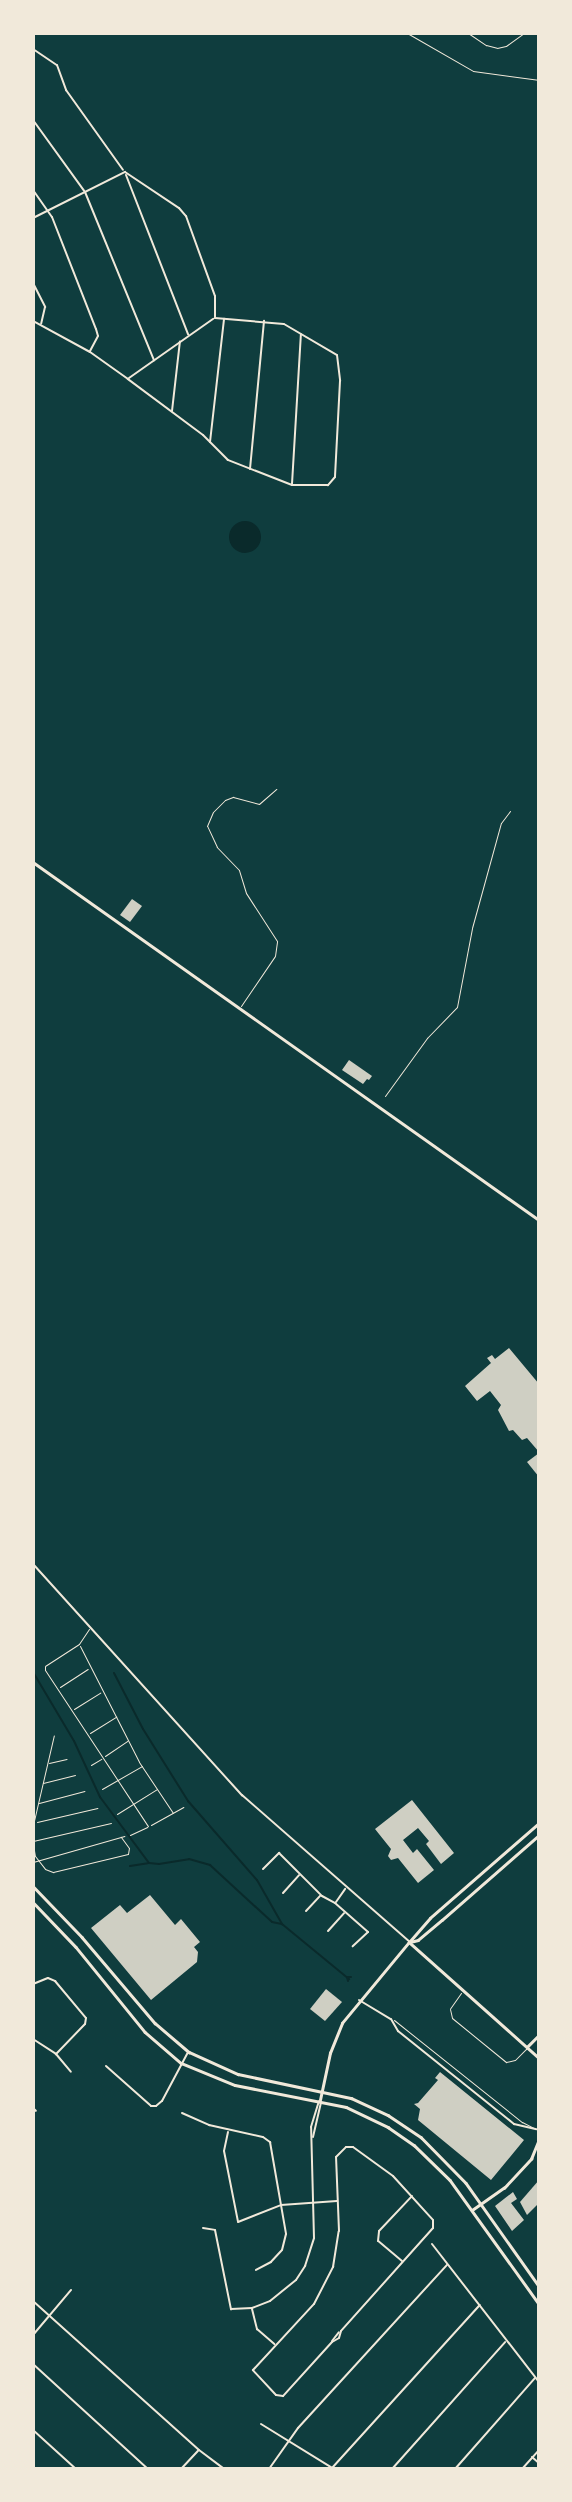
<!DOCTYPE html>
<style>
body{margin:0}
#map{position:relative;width:572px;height:2502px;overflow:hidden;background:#0f3d3e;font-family:Barlow,sans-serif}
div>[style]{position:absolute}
.water>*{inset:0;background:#0a2a2b}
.round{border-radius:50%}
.stream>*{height:2px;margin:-1px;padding:0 1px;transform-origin:1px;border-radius:1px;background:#0a2a2b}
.building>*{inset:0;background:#cfcfc3}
.path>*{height:1px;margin:-0.5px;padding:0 0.5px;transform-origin:0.5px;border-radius:0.5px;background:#f1e9da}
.service>*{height:1px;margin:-0.5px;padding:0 0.5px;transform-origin:0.5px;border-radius:0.5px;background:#f1e9da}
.minor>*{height:2px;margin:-1px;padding:0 1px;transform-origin:1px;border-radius:1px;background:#f1e9da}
.tertiary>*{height:2.5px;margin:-1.25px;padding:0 1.25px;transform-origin:1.25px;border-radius:1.25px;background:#f1e9da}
.secondary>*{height:2.5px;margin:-1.25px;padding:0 1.25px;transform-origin:1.25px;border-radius:1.25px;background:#f1e9da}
.primary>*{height:2.5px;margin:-1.25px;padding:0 1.25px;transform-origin:1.25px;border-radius:1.25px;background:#f1e9da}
span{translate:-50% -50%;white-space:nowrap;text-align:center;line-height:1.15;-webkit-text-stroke:5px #f1e9da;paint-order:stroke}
.frame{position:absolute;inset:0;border:35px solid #f1e9da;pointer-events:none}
</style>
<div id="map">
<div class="water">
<div class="round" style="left:229px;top:521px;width:32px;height:32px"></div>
</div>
<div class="stream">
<div style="left:33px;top:1672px;width:80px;rotate:59.3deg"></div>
<div style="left:74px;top:1741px;width:62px;rotate:65.1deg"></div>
<div style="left:100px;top:1797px;width:82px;rotate:53.4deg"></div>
<div style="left:149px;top:1863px;width:10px;rotate:6deg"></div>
<div style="left:159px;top:1864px;width:30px;rotate:-9deg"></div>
<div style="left:189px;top:1859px;width:22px;rotate:16deg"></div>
<div style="left:210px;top:1865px;width:84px;rotate:42.6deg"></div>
<div style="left:272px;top:1922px;width:10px;rotate:11deg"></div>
<div style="left:282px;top:1924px;width:87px;rotate:39.4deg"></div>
<div style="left:114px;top:1673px;width:63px;rotate:62.6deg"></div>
<div style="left:143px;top:1729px;width:85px;rotate:58deg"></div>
<div style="left:188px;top:1801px;width:105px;rotate:48.9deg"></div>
<div style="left:257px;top:1880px;width:51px;rotate:60.4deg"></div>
<div style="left:130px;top:1866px;width:18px;rotate:-9deg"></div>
<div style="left:348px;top:1981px;width:4px;rotate:-104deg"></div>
<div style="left:347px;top:1977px;width:4px"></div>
</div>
<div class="building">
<div style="clip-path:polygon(132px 899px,142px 906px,130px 922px,120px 915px)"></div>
<div style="clip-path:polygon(349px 1060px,372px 1076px,369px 1080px,367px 1079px,363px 1084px,342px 1070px)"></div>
<div style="clip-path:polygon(509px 1348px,539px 1384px,539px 1452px,527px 1438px,522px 1440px,513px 1430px,509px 1431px,498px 1410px,501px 1405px,490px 1391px,477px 1401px,465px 1386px,491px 1363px,487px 1358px,492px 1355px,495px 1359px)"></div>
<div style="clip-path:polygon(539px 1453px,539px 1477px,527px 1462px)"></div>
<div style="clip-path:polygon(412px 1800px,454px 1853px,441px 1864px,426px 1844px,429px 1841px,418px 1828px,403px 1840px,413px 1853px,417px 1849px,434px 1870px,418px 1883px,398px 1858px,391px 1860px,388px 1856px,391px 1849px,375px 1829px)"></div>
<div style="clip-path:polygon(150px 1895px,175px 1925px,181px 1919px,200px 1942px,194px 1947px,198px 1952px,197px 1962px,151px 2000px,91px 1928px,120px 1905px,127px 1913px)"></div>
<div style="clip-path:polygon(326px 1989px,342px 2002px,325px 2021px,310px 2009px)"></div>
<div style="clip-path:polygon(440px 2072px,524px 2140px,491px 2180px,418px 2120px,420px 2109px,414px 2104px,418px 2103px,438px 2080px,435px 2078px)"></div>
<div style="clip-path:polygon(539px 2180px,539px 2203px,527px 2215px,520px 2202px)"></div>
<div style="clip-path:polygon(513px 2192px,517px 2199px,511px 2203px,524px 2220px,512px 2231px,495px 2206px)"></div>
</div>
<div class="path">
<div style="left:468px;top:33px;width:22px;rotate:34deg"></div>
<div style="left:486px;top:45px;width:11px;rotate:15deg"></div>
<div style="left:497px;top:48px;width:9px;rotate:-13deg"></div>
<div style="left:506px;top:46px;width:22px;rotate:-36deg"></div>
</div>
<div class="service">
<div style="left:407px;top:33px;width:76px;rotate:29.9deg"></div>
<div style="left:473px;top:71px;width:67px;rotate:7.8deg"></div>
<div style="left:241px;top:1006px;width:60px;rotate:-55.8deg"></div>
<div style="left:275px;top:956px;width:15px;rotate:-82deg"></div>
<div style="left:277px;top:941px;width:57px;rotate:-122.9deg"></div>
<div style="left:246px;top:893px;width:24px;rotate:-107deg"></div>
<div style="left:239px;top:870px;width:32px;rotate:-134deg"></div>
<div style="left:217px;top:847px;width:23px;rotate:-115deg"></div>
<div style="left:207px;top:826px;width:15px;rotate:-67deg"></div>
<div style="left:213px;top:812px;width:17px;rotate:-45deg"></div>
<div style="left:225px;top:800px;width:9px;rotate:-21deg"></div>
<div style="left:233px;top:797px;width:27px;rotate:15deg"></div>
<div style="left:259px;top:804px;width:23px;rotate:-41deg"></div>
<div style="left:385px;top:1096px;width:72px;rotate:-54.1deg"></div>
<div style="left:427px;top:1038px;width:43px;rotate:-45.9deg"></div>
<div style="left:457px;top:1007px;width:80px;rotate:-79.2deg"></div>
<div style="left:472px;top:928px;width:109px;rotate:-74.6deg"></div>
<div style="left:501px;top:823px;width:15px;rotate:-53deg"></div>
<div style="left:89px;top:1629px;width:18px;rotate:124deg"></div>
<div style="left:79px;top:1644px;width:40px;rotate:147.1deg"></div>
<div style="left:45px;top:1666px;width:4px;rotate:90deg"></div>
<div style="left:45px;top:1670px;width:187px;rotate:56.6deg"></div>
<div style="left:80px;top:1646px;width:130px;rotate:63deg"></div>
<div style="left:139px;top:1762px;width:61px;rotate:56.3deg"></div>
<div style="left:60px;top:1687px;width:33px;rotate:-33deg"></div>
<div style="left:74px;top:1709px;width:31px;rotate:-32deg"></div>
<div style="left:90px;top:1733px;width:31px;rotate:-32deg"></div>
<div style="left:105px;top:1756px;width:27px;rotate:-34deg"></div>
<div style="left:49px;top:1763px;width:18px;rotate:-13deg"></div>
<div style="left:91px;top:1765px;width:12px;rotate:-31deg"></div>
<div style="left:43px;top:1783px;width:33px;rotate:-14deg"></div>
<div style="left:102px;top:1789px;width:46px;rotate:-29.9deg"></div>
<div style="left:39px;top:1803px;width:47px;rotate:-14.9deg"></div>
<div style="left:117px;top:1814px;width:47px;rotate:-32deg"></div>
<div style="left:37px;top:1822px;width:62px;rotate:-13.1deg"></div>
<div style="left:33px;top:1825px;width:92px;rotate:-76.9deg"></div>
<div style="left:151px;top:1825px;width:37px;rotate:-29deg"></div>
<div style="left:130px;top:1835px;width:19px;rotate:-25deg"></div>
<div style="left:33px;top:1841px;width:80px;rotate:-13deg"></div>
<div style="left:33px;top:1844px;width:12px;rotate:81deg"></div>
<div style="left:35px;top:1856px;width:16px;rotate:52deg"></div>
<div style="left:45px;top:1869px;width:9px;rotate:21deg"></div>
<div style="left:53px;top:1872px;width:77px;rotate:-13.5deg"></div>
<div style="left:128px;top:1854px;width:6px;rotate:-81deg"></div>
<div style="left:129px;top:1848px;width:14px;rotate:-126deg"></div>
<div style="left:33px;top:1862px;width:95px;rotate:-15.9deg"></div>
<div style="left:461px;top:1993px;width:19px;rotate:125deg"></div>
<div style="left:450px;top:2009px;width:9px;rotate:77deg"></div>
<div style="left:452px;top:2018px;width:70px;rotate:39.2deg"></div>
<div style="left:506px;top:2062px;width:9px;rotate:-13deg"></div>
<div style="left:515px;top:2060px;width:16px;rotate:-45deg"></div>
<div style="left:394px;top:2020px;width:164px;rotate:38.6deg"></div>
<div style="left:522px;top:2122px;width:13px;rotate:27deg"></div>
</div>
<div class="minor">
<div style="left:33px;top:49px;width:29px;rotate:34deg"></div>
<div style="left:57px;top:65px;width:27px;rotate:70deg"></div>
<div style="left:66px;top:90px;width:98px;rotate:54.5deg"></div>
<div style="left:33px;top:120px;width:89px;rotate:54.2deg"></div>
<div style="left:85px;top:192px;width:182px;rotate:67.7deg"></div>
<div style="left:126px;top:175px;width:171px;rotate:68.7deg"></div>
<div style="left:33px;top:190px;width:33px;rotate:55deg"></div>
<div style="left:52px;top:217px;width:120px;rotate:68.6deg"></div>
<div style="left:96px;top:329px;width:7px;rotate:74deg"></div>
<div style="left:98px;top:336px;width:17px;rotate:118deg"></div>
<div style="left:33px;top:218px;width:103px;rotate:-26.6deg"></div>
<div style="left:125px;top:172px;width:65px;rotate:33.7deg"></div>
<div style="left:179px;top:208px;width:11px;rotate:49deg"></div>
<div style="left:186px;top:216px;width:85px;rotate:70.1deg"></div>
<div style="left:215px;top:296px;width:22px;rotate:90deg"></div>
<div style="left:215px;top:318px;width:69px;rotate:5deg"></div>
<div style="left:284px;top:324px;width:61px;rotate:30.3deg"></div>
<div style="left:337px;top:355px;width:26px;rotate:83deg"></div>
<div style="left:340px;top:381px;width:96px;rotate:93deg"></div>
<div style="left:335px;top:477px;width:11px;rotate:131deg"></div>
<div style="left:328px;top:485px;width:36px;rotate:180deg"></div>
<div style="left:292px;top:485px;width:69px;rotate:-158.7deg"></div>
<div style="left:228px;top:460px;width:35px;rotate:-135deg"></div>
<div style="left:203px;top:435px;width:94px;rotate:-143.3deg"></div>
<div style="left:128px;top:379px;width:47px;rotate:-144.6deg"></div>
<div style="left:90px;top:352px;width:65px;rotate:-151.5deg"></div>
<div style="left:33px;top:283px;width:27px;rotate:63deg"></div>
<div style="left:45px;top:307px;width:17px;rotate:103deg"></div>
<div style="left:129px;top:378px;width:103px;rotate:-35.1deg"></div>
<div style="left:172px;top:411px;width:70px;rotate:-83.5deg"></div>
<div style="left:210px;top:442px;width:124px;rotate:-83.5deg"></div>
<div style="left:250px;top:469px;width:149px;rotate:-84.6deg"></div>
<div style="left:292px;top:484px;width:150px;rotate:-86.6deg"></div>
<div style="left:33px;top:1564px;width:312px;rotate:47.9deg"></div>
<div style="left:242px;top:1795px;width:222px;rotate:41.2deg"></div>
<div style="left:263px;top:1869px;width:23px;rotate:-45deg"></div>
<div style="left:279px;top:1853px;width:61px;rotate:45deg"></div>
<div style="left:322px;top:1896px;width:15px;rotate:28deg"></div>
<div style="left:335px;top:1903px;width:44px;rotate:41.3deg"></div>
<div style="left:368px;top:1932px;width:21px;rotate:137deg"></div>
<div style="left:283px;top:1893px;width:24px;rotate:-48deg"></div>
<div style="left:336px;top:1902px;width:16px;rotate:-55deg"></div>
<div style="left:306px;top:1911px;width:21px;rotate:-47deg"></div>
<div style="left:328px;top:1931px;width:24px;rotate:-48deg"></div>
<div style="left:33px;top:1984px;width:16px;rotate:-22deg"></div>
<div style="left:48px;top:1978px;width:8px;rotate:23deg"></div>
<div style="left:55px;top:1981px;width:48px;rotate:50deg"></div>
<div style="left:86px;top:2018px;width:6px;rotate:99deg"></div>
<div style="left:85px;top:2024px;width:42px;rotate:134deg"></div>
<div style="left:359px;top:2000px;width:37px;rotate:31deg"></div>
<div style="left:391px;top:2019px;width:14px;rotate:60deg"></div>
<div style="left:398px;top:2031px;width:149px;rotate:38.7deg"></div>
<div style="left:514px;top:2124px;width:23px;rotate:13deg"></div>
<div style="left:33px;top:2039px;width:27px;rotate:33deg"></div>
<div style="left:56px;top:2054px;width:23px;rotate:50deg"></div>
<div style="left:106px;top:2066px;width:60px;rotate:41.6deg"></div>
<div style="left:151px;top:2106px;width:5px"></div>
<div style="left:156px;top:2106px;width:8px;rotate:-40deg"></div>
<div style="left:162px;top:2101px;width:55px;rotate:-62deg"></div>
<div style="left:33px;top:2108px;width:4px;rotate:45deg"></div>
<div style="left:182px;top:2113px;width:30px;rotate:24deg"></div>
<div style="left:209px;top:2125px;width:55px;rotate:12.5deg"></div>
<div style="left:263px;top:2137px;width:9px;rotate:36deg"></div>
<div style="left:270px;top:2142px;width:93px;rotate:80.1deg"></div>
<div style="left:286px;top:2234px;width:16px;rotate:104deg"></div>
<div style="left:282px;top:2250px;width:16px;rotate:133deg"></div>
<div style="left:271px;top:2262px;width:17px;rotate:152deg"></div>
<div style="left:228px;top:2132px;width:19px;rotate:102deg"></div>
<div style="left:224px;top:2151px;width:72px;rotate:78.8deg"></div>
<div style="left:238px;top:2222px;width:46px;rotate:-21.6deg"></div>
<div style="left:281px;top:2205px;width:56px;rotate:-4.1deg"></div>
<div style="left:313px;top:2137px;width:36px;rotate:-77deg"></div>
<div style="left:346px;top:2147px;width:7px"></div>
<div style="left:353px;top:2147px;width:49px;rotate:35.9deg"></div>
<div style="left:393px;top:2176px;width:59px;rotate:47.7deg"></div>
<div style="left:433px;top:2220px;width:8px;rotate:90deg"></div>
<div style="left:433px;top:2228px;width:138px;rotate:131.8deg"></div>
<div style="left:341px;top:2331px;width:7px;rotate:106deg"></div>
<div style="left:339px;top:2338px;width:8px;rotate:150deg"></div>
<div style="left:332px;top:2342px;width:73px;rotate:132.2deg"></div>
<div style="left:283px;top:2396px;width:7px;rotate:-172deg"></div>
<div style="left:276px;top:2395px;width:34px;rotate:-133deg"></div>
<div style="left:253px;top:2370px;width:90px;rotate:-47.3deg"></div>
<div style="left:314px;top:2304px;width:42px;rotate:-62.8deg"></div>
<div style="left:333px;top:2267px;width:36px;rotate:-81deg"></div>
<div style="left:339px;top:2231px;width:74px;rotate:-92.3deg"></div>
<div style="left:336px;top:2157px;width:14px;rotate:-45deg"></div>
<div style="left:203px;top:2228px;width:12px;rotate:9deg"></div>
<div style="left:215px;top:2230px;width:81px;rotate:78.6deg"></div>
<div style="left:231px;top:2309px;width:21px;rotate:-3deg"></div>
<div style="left:252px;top:2308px;width:19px;rotate:-21deg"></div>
<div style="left:270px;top:2301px;width:33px;rotate:-39deg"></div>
<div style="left:296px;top:2280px;width:17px;rotate:-57deg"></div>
<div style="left:305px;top:2266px;width:29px;rotate:-72deg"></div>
<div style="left:314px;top:2238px;width:111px;rotate:-91.5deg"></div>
<div style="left:311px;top:2127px;width:27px;rotate:-73deg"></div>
<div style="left:432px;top:2244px;width:175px;rotate:52.2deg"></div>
<div style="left:402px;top:2261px;width:31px;rotate:-140deg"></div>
<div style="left:378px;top:2241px;width:10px;rotate:-84deg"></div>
<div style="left:379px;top:2231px;width:48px;rotate:-46.7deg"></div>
<div style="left:33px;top:2301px;width:223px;rotate:41.9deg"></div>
<div style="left:199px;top:2450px;width:31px;rotate:37deg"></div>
<div style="left:252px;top:2309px;width:21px;rotate:76deg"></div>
<div style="left:257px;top:2329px;width:23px;rotate:41deg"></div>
<div style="left:33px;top:2335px;width:59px;rotate:-49.8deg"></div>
<div style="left:332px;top:2341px;width:11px;rotate:-52deg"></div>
<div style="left:33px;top:2364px;width:156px;rotate:42.4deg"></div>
<div style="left:261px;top:2424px;width:86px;rotate:31.7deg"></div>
<div style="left:33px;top:2430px;width:58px;rotate:42.2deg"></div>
<div style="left:532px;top:2457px;width:9px;rotate:41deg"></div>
<div style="left:332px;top:2468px;width:220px;rotate:-47.8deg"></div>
<div style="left:181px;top:2469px;width:25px;rotate:-47deg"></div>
<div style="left:269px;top:2469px;width:50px;rotate:-54.7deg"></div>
<div style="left:298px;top:2428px;width:221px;rotate:-47.6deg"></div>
<div style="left:392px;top:2469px;width:170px;rotate:-48.3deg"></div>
<div style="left:455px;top:2469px;width:121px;rotate:-48.7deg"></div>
<div style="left:522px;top:2469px;width:25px;rotate:-48deg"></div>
</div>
<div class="tertiary">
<div style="left:410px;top:1941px;width:30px;rotate:-49deg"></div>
<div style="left:430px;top:1918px;width:145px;rotate:-41.1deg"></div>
<div style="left:410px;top:1942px;width:8px;rotate:-14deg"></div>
<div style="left:418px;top:1940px;width:31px;rotate:-40deg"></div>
<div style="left:442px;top:1920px;width:129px;rotate:-41.2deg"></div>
<div style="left:527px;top:2047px;width:17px;rotate:-45deg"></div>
<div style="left:472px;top:2210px;width:39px;rotate:-35deg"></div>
<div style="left:504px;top:2188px;width:40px;rotate:-47deg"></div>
<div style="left:531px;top:2159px;width:18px;rotate:-68deg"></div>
<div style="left:538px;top:2142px;width:16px;rotate:-86deg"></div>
</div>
<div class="secondary">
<div style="left:33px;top:862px;width:620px;rotate:35.28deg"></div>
<div style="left:320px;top:2100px;width:48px;rotate:-78deg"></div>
<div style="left:330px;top:2053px;width:32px;rotate:-68deg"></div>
<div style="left:342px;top:2023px;width:105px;rotate:-50.4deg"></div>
<div style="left:409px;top:1942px;width:174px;rotate:41.7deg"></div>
</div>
<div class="primary">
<div style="left:33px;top:1886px;width:71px;rotate:46.1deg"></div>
<div style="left:82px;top:1937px;width:113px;rotate:49.7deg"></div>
<div style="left:155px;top:2023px;width:45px;rotate:40.5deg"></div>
<div style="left:189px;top:2052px;width:54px;rotate:24.2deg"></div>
<div style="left:238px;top:2074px;width:116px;rotate:12deg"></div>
<div style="left:351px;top:2098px;width:41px;rotate:24.7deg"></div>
<div style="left:388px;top:2115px;width:40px;rotate:34deg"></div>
<div style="left:421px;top:2137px;width:64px;rotate:45.6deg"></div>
<div style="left:466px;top:2183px;width:126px;rotate:54.7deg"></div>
<div style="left:33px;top:1902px;width:62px;rotate:46.3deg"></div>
<div style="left:76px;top:1947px;width:109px;rotate:50.9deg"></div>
<div style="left:145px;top:2032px;width:48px;rotate:40.7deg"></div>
<div style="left:181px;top:2063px;width:58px;rotate:22.2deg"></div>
<div style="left:235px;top:2085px;width:113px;rotate:11.2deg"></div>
<div style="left:346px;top:2107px;width:47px;rotate:25.5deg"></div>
<div style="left:388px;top:2127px;width:32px;rotate:35deg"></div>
<div style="left:414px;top:2145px;width:50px;rotate:44.2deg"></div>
<div style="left:450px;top:2180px;width:153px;rotate:54.3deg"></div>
</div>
<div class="frame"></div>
</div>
